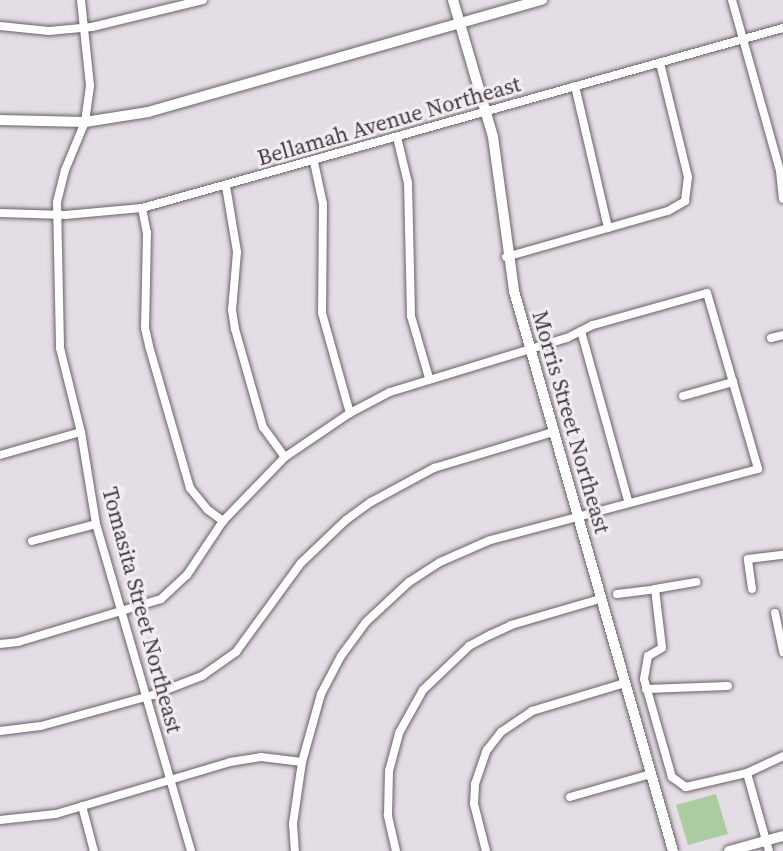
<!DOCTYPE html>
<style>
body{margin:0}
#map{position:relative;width:783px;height:851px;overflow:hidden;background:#e5dde5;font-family:"Source Serif 4",serif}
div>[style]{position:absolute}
.green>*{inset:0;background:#abcba1}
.roads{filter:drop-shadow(0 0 2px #686168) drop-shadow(0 0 2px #686168)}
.minor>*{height:8px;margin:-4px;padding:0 4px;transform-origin:4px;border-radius:4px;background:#fff}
.tertiary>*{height:10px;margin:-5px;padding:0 5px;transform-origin:5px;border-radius:5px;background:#fff}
span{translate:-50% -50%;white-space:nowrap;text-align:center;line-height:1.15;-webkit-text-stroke:6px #f2ebf2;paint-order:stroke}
.street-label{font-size:22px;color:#3d3a3d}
</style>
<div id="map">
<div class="green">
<div style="clip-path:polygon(716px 794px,728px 834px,688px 845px,676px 805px)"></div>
</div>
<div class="roads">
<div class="minor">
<div style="left:81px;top:0;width:86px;rotate:84deg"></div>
<div style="left:90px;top:86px;width:36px;rotate:98deg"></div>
<div style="left:85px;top:122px;width:52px;rotate:112.6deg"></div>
<div style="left:65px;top:170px;width:33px;rotate:104deg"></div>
<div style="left:57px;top:202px;width:146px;rotate:88.8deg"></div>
<div style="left:60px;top:348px;width:87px;rotate:76deg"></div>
<div style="left:81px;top:432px;width:93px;rotate:80.7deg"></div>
<div style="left:96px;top:524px;width:341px;rotate:73.8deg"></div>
<div style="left:732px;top:0;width:178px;rotate:74.3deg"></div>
<div style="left:780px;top:171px;width:28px;rotate:84deg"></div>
<div style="left:0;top:26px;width:49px;rotate:5.8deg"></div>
<div style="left:49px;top:31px;width:43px;rotate:-5.3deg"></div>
<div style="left:92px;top:27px;width:114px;rotate:-13.7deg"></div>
<div style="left:575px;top:86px;width:146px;rotate:76.9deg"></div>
<div style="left:397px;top:137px;width:47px;rotate:76.6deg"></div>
<div style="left:408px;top:183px;width:133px;rotate:88.7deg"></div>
<div style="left:411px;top:316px;width:65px;rotate:73.8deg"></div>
<div style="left:314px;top:162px;width:43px;rotate:77.9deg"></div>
<div style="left:323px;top:204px;width:109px;rotate:90.5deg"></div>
<div style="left:322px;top:313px;width:104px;rotate:74.4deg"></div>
<div style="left:226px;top:186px;width:67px;rotate:80.5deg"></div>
<div style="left:237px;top:252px;width:58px;rotate:94.9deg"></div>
<div style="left:232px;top:310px;width:19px;rotate:81deg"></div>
<div style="left:235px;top:329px;width:102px;rotate:74.1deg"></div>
<div style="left:263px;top:427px;width:37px;rotate:54deg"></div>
<div style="left:142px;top:208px;width:25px;rotate:79deg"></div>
<div style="left:147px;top:233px;width:95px;rotate:91.2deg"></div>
<div style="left:145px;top:328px;width:18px;rotate:77deg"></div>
<div style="left:149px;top:346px;width:148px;rotate:73.9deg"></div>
<div style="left:190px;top:488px;width:28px;rotate:51deg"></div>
<div style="left:208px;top:510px;width:19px;rotate:36deg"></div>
<div style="left:0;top:213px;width:65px;rotate:1.8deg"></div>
<div style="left:65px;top:215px;width:77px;rotate:-5.2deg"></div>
<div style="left:142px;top:208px;width:666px;rotate:-15.69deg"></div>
<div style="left:506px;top:257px;width:168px;rotate:-15.9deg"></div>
<div style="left:668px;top:211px;width:20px;rotate:-30deg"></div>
<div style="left:685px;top:201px;width:24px;rotate:-83deg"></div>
<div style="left:688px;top:177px;width:117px;rotate:-103.8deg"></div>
<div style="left:581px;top:331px;width:176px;rotate:74.5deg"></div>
<div style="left:771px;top:338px;width:12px;rotate:-14deg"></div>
<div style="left:683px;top:396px;width:52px;rotate:-15.6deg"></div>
<div style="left:0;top:455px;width:84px;rotate:-15.9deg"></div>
<div style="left:32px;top:541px;width:66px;rotate:-14.9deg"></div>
<div style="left:655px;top:589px;width:42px;rotate:-9.7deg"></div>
<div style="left:752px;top:589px;width:30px;rotate:-98deg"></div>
<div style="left:748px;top:559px;width:35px;rotate:-7deg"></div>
<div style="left:617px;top:594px;width:38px;rotate:-7deg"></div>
<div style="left:655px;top:589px;width:59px;rotate:83.2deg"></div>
<div style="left:662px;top:648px;width:16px;rotate:150deg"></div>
<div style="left:648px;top:656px;width:23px;rotate:100deg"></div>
<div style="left:644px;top:679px;width:102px;rotate:74.1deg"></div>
<div style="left:672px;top:777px;width:17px;rotate:36deg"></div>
<div style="left:686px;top:787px;width:63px;rotate:-12.9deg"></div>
<div style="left:775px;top:613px;width:40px;rotate:78deg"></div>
<div style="left:0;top:644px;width:18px;rotate:-6deg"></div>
<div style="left:18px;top:642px;width:149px;rotate:-16.7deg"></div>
<div style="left:161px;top:599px;width:35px;rotate:-43deg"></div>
<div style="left:187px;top:575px;width:65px;rotate:-56.3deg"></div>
<div style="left:223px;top:521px;width:89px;rotate:-45.9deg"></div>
<div style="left:285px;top:457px;width:78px;rotate:-34.1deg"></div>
<div style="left:350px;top:413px;width:45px;rotate:-27.7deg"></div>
<div style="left:390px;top:392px;width:185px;rotate:-17deg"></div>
<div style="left:567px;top:338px;width:29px;rotate:-27deg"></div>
<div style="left:593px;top:325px;width:118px;rotate:-15.7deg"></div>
<div style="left:707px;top:293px;width:183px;rotate:73.8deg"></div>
<div style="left:758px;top:469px;width:279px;rotate:165.1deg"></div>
<div style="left:488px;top:541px;width:52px;rotate:156.4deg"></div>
<div style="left:440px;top:562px;width:37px;rotate:147deg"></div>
<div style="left:409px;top:582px;width:59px;rotate:137.1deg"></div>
<div style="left:366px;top:622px;width:42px;rotate:126.3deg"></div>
<div style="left:341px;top:656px;width:43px;rotate:117.8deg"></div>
<div style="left:321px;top:694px;width:71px;rotate:105.6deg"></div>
<div style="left:302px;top:762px;width:63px;rotate:98.3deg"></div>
<div style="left:293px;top:824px;width:27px;rotate:86deg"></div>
<div style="left:646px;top:689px;width:82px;rotate:-2.1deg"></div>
<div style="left:0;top:731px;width:41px;rotate:-7deg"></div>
<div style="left:41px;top:726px;width:116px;rotate:-15.5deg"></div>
<div style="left:153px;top:695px;width:53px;rotate:-21.2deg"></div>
<div style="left:202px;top:676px;width:42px;rotate:-35.2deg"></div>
<div style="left:236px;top:652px;width:110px;rotate:-53.9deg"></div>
<div style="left:301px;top:563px;width:62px;rotate:-43.7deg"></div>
<div style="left:346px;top:520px;width:31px;rotate:-36deg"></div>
<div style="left:371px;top:502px;width:72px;rotate:-28.4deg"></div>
<div style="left:434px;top:468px;width:124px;rotate:-16.8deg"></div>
<div style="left:570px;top:797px;width:84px;rotate:-15.9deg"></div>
<div style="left:82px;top:806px;width:47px;rotate:75.1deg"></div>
<div style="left:0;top:820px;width:56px;rotate:-6.1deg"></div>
<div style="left:56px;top:814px;width:182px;rotate:-16.6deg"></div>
<div style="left:230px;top:762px;width:31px;rotate:-9deg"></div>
<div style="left:261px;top:757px;width:41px;rotate:7deg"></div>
<div style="left:396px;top:851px;width:37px;rotate:-103deg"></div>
<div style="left:388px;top:815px;width:44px;rotate:-88.7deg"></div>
<div style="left:389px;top:771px;width:39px;rotate:-75deg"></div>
<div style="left:399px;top:733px;width:49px;rotate:-60.8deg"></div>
<div style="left:423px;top:690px;width:64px;rotate:-43.7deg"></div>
<div style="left:469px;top:646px;width:24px;rotate:-28deg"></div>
<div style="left:490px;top:635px;width:23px;rotate:-25deg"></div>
<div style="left:511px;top:625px;width:93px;rotate:-16.3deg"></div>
<div style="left:486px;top:851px;width:49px;rotate:-104.3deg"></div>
<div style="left:474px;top:804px;width:20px;rotate:-87deg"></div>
<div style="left:475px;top:784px;width:36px;rotate:-71deg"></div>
<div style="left:487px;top:750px;width:23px;rotate:-52deg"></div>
<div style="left:501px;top:732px;width:37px;rotate:-34deg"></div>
<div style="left:532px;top:711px;width:97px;rotate:-16.8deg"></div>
<div style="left:769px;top:851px;width:81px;rotate:-105.8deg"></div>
<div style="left:747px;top:773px;width:40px;rotate:-25deg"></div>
</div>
<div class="tertiary">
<div style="left:453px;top:0;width:143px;rotate:73.7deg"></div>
<div style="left:493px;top:137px;width:155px;rotate:82.2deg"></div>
<div style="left:514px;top:291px;width:582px;rotate:74.15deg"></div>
<div style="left:0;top:120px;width:85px;rotate:1.3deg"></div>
<div style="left:85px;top:122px;width:64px;rotate:-9deg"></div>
<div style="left:148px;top:112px;width:410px;rotate:-15.9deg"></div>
<div style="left:729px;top:851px;width:56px;rotate:-15.5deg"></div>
</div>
</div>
<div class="street-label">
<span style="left:389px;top:121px;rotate:-16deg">Bellamah Avenue Northeast</span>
<span style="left:571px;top:422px;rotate:74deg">Morris Street Northeast</span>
<span style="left:142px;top:610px;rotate:75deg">Tomasita Street Northeast</span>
</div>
</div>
